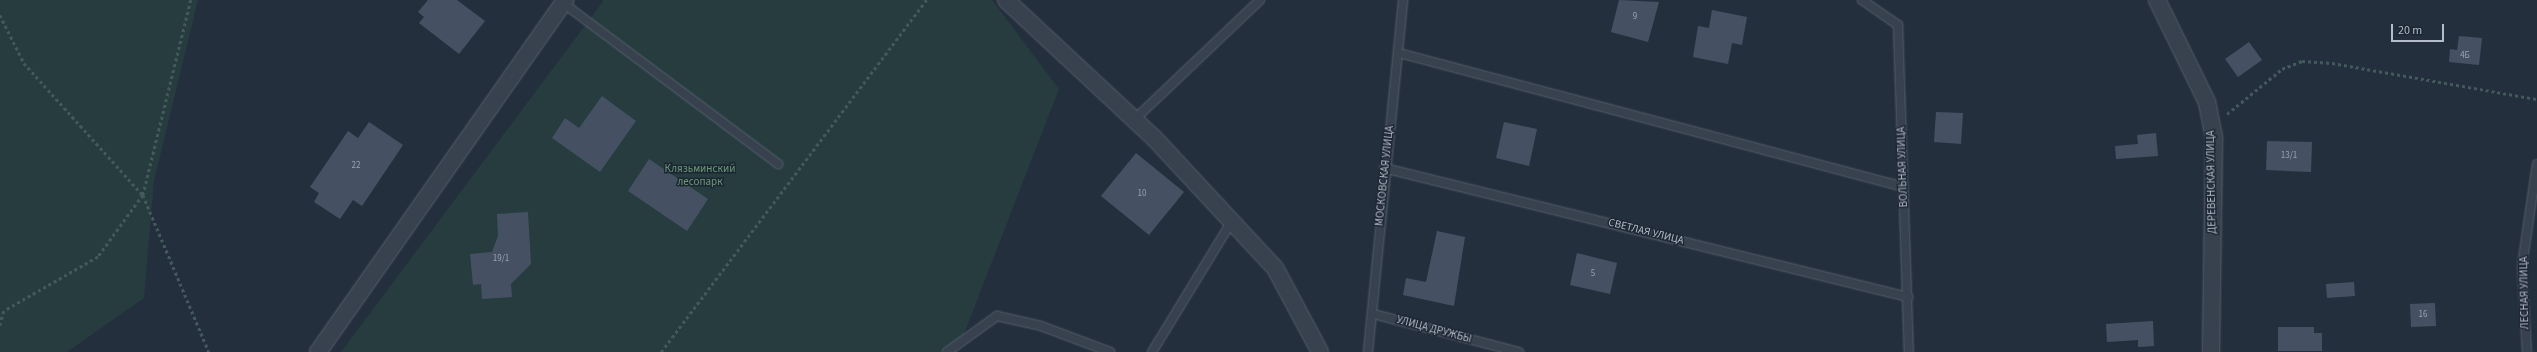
<!DOCTYPE html>
<meta charset="utf-8">
<style>
body{margin:0}
#map{position:relative;width:2537px;height:352px;overflow:hidden;background:#242f3e;font-family:"Source Sans 3",sans-serif}
div>[style]{position:absolute}
.green>*{inset:0;background:#263c3f}
.building>*{inset:0;background:#455162}
.path>*{height:2.5px;margin-top:-1.25px;transform-origin:0;background:repeating-linear-gradient(90deg,#44595c 0 3px,transparent 0 6px)}
.roads{filter:drop-shadow(0 0 1px #565f6c) drop-shadow(0 0 1px #565f6c)}
.service>*{height:8px;margin:-4px;padding:0 4px;transform-origin:4px;border-radius:4px;background:#38414e}
.minor>*{height:16px;margin:-8px;padding:0 8px;transform-origin:8px;border-radius:8px;background:#38414e}
span{translate:-50% -50%;white-space:nowrap;text-align:center;line-height:1.15;-webkit-text-stroke:3px #1d2633;paint-order:stroke}
.number-label{font-size:9px;color:#98a1af}
.number-label span{-webkit-text-stroke-width:0}
.street-label{font-size:11px;color:#b4bcc9}
.park-label{font-size:11px;color:#6b9a76}
.scale{position:absolute;left:2391px;top:24px;width:53px;height:18px;box-sizing:border-box;border:2px solid #b4bcc9;border-top:0;padding-left:5px;font-size:12px;line-height:14px;white-space:nowrap;color:#b4bcc9;-webkit-text-stroke:3px #1d2633;paint-order:stroke}
</style>
<div id="map">
<div class="green">
<div style="clip-path:polygon(0 0,198px 0,154px 181px,144px 298px,67px 352px,0 352px)"></div>
<div style="clip-path:polygon(604px 0,992px 0,1059px 89px,957px 352px,341px 352px)"></div>
</div>
<div class="building">
<div style="clip-path:polygon(428px 0,457px 0,485px 21px,459px 54px,419px 23px,424px 17px,418px 12px)"></div>
<div style="clip-path:polygon(1619px 0,1659px 2px,1648px 42px,1611px 32px)"></div>
<div style="clip-path:polygon(1712px 10px,1747px 17px,1742px 45px,1732px 43px,1728px 64px,1693px 57px,1698px 26px,1709px 28px)"></div>
<div style="clip-path:polygon(2459px 36px,2482px 38px,2479px 65px,2449px 62px,2450px 49px,2457px 50px)"></div>
<div style="clip-path:polygon(2249px 42px,2262px 60px,2238px 77px,2225px 59px)"></div>
<div style="clip-path:polygon(602px 96px,636px 121px,600px 172px,552px 138px,565px 118px,579px 128px)"></div>
<div style="clip-path:polygon(1936px 112px,1963px 113px,1961px 144px,1934px 142px)"></div>
<div style="clip-path:polygon(369px 122px,403px 145px,362px 206px,353px 200px,340px 219px,314px 202px,319px 193px,310px 187px,348px 131px,358px 138px)"></div>
<div style="clip-path:polygon(1504px 122px,1537px 129px,1529px 166px,1496px 158px)"></div>
<div style="clip-path:polygon(2156px 133px,2158px 156px,2116px 159px,2115px 146px,2138px 144px,2137px 135px)"></div>
<div style="clip-path:polygon(2267px 141px,2312px 142px,2311px 172px,2266px 170px)"></div>
<div style="clip-path:polygon(1136px 153px,1184px 192px,1149px 235px,1101px 196px)"></div>
<div style="clip-path:polygon(649px 159px,708px 199px,687px 231px,628px 191px)"></div>
<div style="clip-path:polygon(528px 212px,531px 264px,511px 284px,512px 297px,482px 299px,481px 284px,473px 285px,470px 254px,492px 252px,498px 236px,497px 214px)"></div>
<div style="clip-path:polygon(1437px 231px,1465px 237px,1454px 306px,1403px 295px,1406px 278px,1426px 282px)"></div>
<div style="clip-path:polygon(1577px 253px,1617px 263px,1610px 294px,1570px 285px)"></div>
<div style="clip-path:polygon(2354px 282px,2355px 296px,2327px 298px,2326px 284px)"></div>
<div style="clip-path:polygon(2435px 303px,2436px 326px,2411px 327px,2410px 304px)"></div>
<div style="clip-path:polygon(2153px 321px,2154px 346px,2138px 347px,2138px 340px,2107px 342px,2106px 324px)"></div>
<div style="clip-path:polygon(2278px 327px,2314px 327px,2314px 333px,2322px 333px,2322px 351px,2278px 351px)"></div>
</div>
<div class="path">
<div style="left:191px;top:0;width:201px;rotate:103.8deg"></div>
<div style="left:143px;top:195px;width:170px;rotate:67.2deg"></div>
<div style="left:0;top:15px;width:54px;rotate:63.4deg"></div>
<div style="left:24px;top:63px;width:178px;rotate:48deg"></div>
<div style="left:143px;top:195px;width:77px;rotate:126deg"></div>
<div style="left:98px;top:257px;width:108px;rotate:150.1deg"></div>
<div style="left:4px;top:311px;width:15px;rotate:106deg"></div>
<div style="left:2227px;top:114px;width:71px;rotate:-39.3deg"></div>
<div style="left:2282px;top:69px;width:22px;rotate:-22deg"></div>
<div style="left:2302px;top:61px;width:30px;rotate:4deg"></div>
<div style="left:2332px;top:63px;width:208px;rotate:10deg"></div>
<div style="left:661px;top:352px;width:441px;rotate:-53deg"></div>
</div>
<div class="roads">
<div class="service">
<div style="left:1862px;top:0;width:44px;rotate:34.8deg"></div>
<div style="left:1898px;top:25px;width:327px;rotate:88.1deg"></div>
<div style="left:563px;top:3px;width:269px;rotate:36.8deg"></div>
<div style="left:1399px;top:53px;width:522px;rotate:14.86deg"></div>
<div style="left:1134px;top:120px;width:174px;rotate:-43.6deg"></div>
<div style="left:1384px;top:168px;width:540px;rotate:13.83deg"></div>
<div style="left:1373px;top:314px;width:151px;rotate:14.6deg"></div>
<div style="left:947px;top:352px;width:62px;rotate:-35.8deg"></div>
<div style="left:997px;top:316px;width:45px;rotate:12.8deg"></div>
<div style="left:1041px;top:326px;width:74px;rotate:20.6deg"></div>
<div style="left:1152px;top:352px;width:153px;rotate:-58.6deg"></div>
<div style="left:1368px;top:352px;width:354px;rotate:-84.3deg"></div>
<div style="left:2527px;top:352px;width:86px;rotate:-93.3deg"></div>
<div style="left:2522px;top:266px;width:103px;rotate:-81.6deg"></div>
</div>
<div class="minor">
<div style="left:1006px;top:0;width:204px;rotate:43deg"></div>
<div style="left:1155px;top:139px;width:176px;rotate:47.1deg"></div>
<div style="left:1275px;top:268px;width:95px;rotate:61.8deg"></div>
<div style="left:2157px;top:0;width:114px;rotate:63.9deg"></div>
<div style="left:2207px;top:102px;width:36px;rotate:79deg"></div>
<div style="left:2214px;top:137px;width:215px;rotate:90.8deg"></div>
<div style="left:318px;top:352px;width:430px;rotate:-54.9deg"></div>
</div>
</div>
<div class="number-label">
<span style="left:1635px;top:17px">9</span>
<span style="left:2465px;top:56px">4Б</span>
<span style="left:2289px;top:156px">13/1</span>
<span style="left:356px;top:166px">22</span>
<span style="left:1142px;top:194px">10</span>
<span style="left:501px;top:259px">19/1</span>
<span style="left:1593px;top:274px">5</span>
<span style="left:2423px;top:315px">16</span>
</div>
<div class="street-label">
<span style="left:1903px;top:167px;rotate:-92deg">ВОЛЬНАЯ УЛИЦА</span>
<span style="left:1385px;top:176px;rotate:-84deg">МОСКОВСКАЯ УЛИЦА</span>
<span style="left:2212px;top:182px;rotate:-91deg">ДЕРЕВЕНСКАЯ УЛИЦА</span>
<span style="left:1646px;top:232px;rotate:14deg">СВЕТЛАЯ УЛИЦА</span>
<span style="left:2525px;top:293px;rotate:-91deg">ЛЕСНАЯ УЛИЦА</span>
<span style="left:1434px;top:330px;rotate:15deg">УЛИЦА ДРУЖБЫ</span>
</div>
<div class="park-label">
<span style="left:700px;top:176px">Клязьминский<br>лесопарк</span>
</div>
<div class="scale">20 m</div>
</div>
